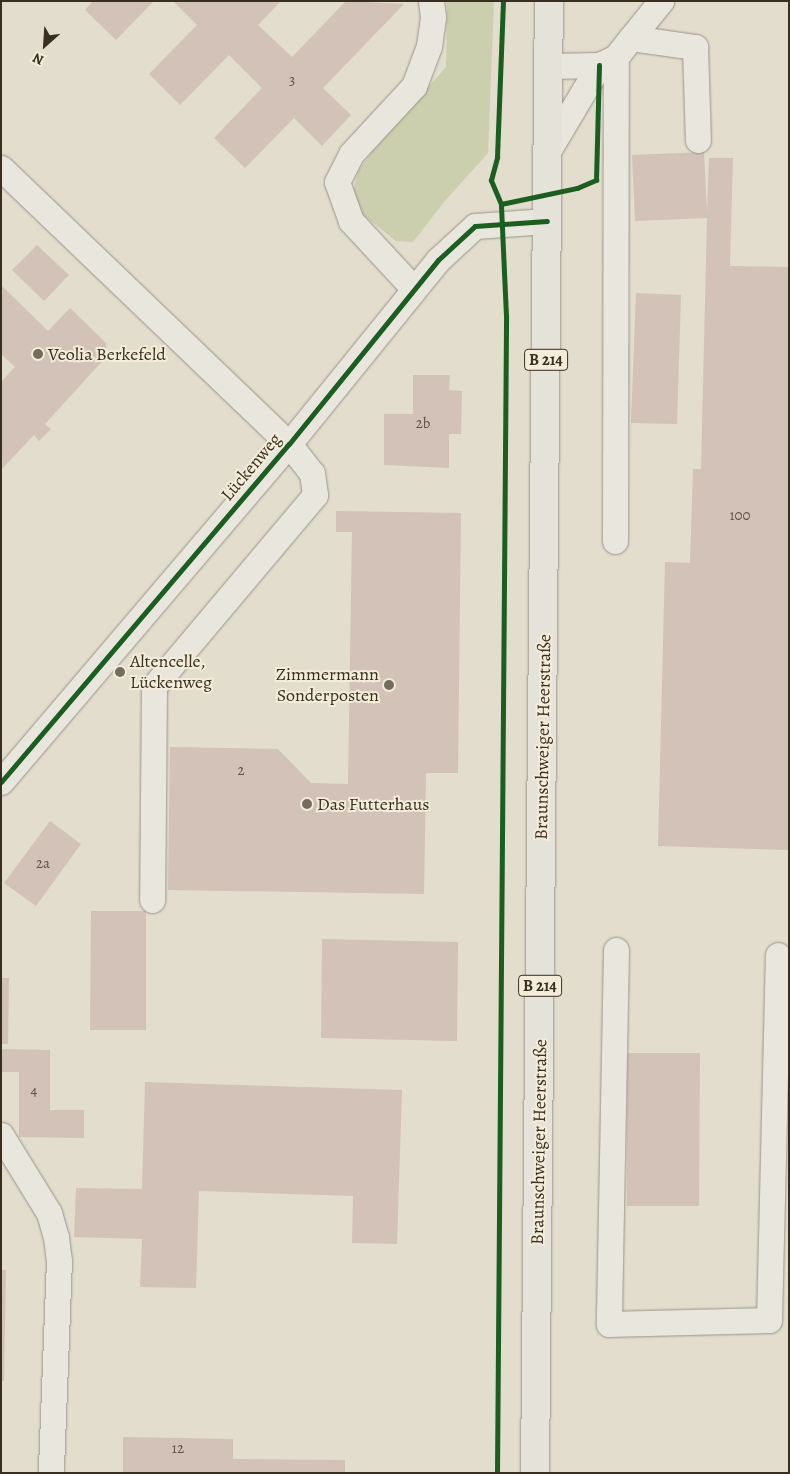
<!DOCTYPE html>
<meta charset="utf-8">
<style>
body{margin:0}
#map{position:relative;width:790px;height:1474px;overflow:hidden;background:#e2ddcd;font-family:Alegreya,serif}
div>[style]{position:absolute}
.green>*{inset:0;background:#cbcfad}
.building>*{inset:0;background:#d3c2b7}
.roads{filter:drop-shadow(0 0 1px #99948a) drop-shadow(0 0 1px #99948a)}
.minor>*{height:25px;margin:-12.5px;padding:0 12.5px;transform-origin:12.5px;border-radius:12.5px;background:#e9e6de}
.major>*{height:28px;margin:-14px;padding:0 14px;transform-origin:14px;border-radius:14px;background:#e5e2d9}
.cycleway>*{height:5px;margin:-2.5px;padding:0 2.5px;transform-origin:2.5px;border-radius:2.5px;background:#1b5e20}
.dots>*{width:14px;height:14px;translate:-50% -50%;box-sizing:border-box;border:2px solid #f2ecd9;border-radius:50%}
span{translate:-50% -50%;white-space:nowrap;text-align:center;line-height:1.15;-webkit-text-stroke:4px #f2ecd9;paint-order:stroke}
.number-label{font-size:15px;color:#605446}
.number-label span{-webkit-text-stroke-width:0}
.shield-label span{padding:1px 4px;background:#f2ecd9;border:1px solid;border-radius:4px;-webkit-text-stroke-width:0}
.shield-label{font-size:16px;color:#392f21;font-weight:700}
.poi-label{font-size:18px;color:#392f21}
.left{translate:0 -50%;text-align:left}
.right{translate:-100% -50%;text-align:right}
.street-label{font-size:18px;color:#392f21}
.frame{position:absolute;inset:0;border:2px solid #392f21;pointer-events:none}
.north{position:absolute;left:20px;top:20px;width:50px;height:50px;-webkit-text-stroke:4px #f2ecd9;paint-order:stroke;rotate:206deg;font-size:14px;font-weight:700;line-height:20px;text-align:center;color:#392f21}
.north::after{content:'';display:block;margin:auto;width:18px;height:22px;background:#392f21;clip-path:polygon(50% 0,100% 100%,50% 72%,0 100%)}
</style>
<div id="map">
<div class="green">
<div style="clip-path:polygon(447px 1px,494px 1px,488px 153px,444px 202px,413px 242px,396px 241px,357px 210px,353px 193px,358px 171px,374px 149px,446px 67px)"></div>
</div>
<div class="building">
<div style="clip-path:polygon(93px 1px,154px 1px,116px 40px,85px 10px)"></div>
<div style="clip-path:polygon(173px 1px,281px 1px,258px 25px,292px 57px,346px 1px,404px 4px,323px 88px,351px 115px,322px 146px,294px 118px,245px 168px,214px 138px,262px 88px,229px 55px,180px 105px,149px 74px,197px 25px)"></div>
<div style="clip-path:polygon(704px 152px,707px 213px,709px 158px,733px 158px,730px 266px,789px 267px,789px 850px,658px 846px,665px 562px,690px 563px,693px 469px,701px 469px,707px 218px,635px 221px,632px 155px)"></div>
<div style="clip-path:polygon(37px 245px,69px 275px,44px 301px,12px 270px)"></div>
<div style="clip-path:polygon(1px 285px,48px 331px,70px 308px,106px 343px,107px 356px,45px 424px,51px 429px,39px 441px,34px 435px,1px 470px,1px 382px,15px 367px,1px 354px)"></div>
<div style="clip-path:polygon(636px 293px,681px 295px,677px 424px,631px 423px)"></div>
<div style="clip-path:polygon(413px 375px,450px 375px,449px 390px,462px 391px,461px 434px,449px 434px,449px 468px,384px 465px,384px 414px,413px 414px)"></div>
<div style="clip-path:polygon(336px 511px,461px 513px,458px 773px,426px 773px,424px 894px,168px 890px,170px 747px,278px 749px,311px 783px,348px 784px,352px 532px,336px 532px)"></div>
<div style="clip-path:polygon(50px 821px,81px 844px,36px 906px,4px 883px)"></div>
<div style="clip-path:polygon(91px 911px,146px 911px,146px 1030px,90px 1030px)"></div>
<div style="clip-path:polygon(322px 939px,458px 942px,457px 1041px,321px 1038px)"></div>
<div style="clip-path:polygon(1px 978px,9px 978px,8px 1044px,1px 1044px)"></div>
<div style="clip-path:polygon(1px 1049px,50px 1050px,50px 1110px,84px 1110px,84px 1138px,19px 1137px,19px 1072px,1px 1072px)"></div>
<div style="clip-path:polygon(627px 1053px,700px 1053px,699px 1206px,627px 1206px)"></div>
<div style="clip-path:polygon(145px 1082px,402px 1090px,397px 1244px,352px 1243px,353px 1196px,199px 1191px,196px 1288px,140px 1287px,142px 1239px,74px 1237px,76px 1188px,142px 1189px)"></div>
<div style="clip-path:polygon(1px 1270px,6px 1270px,4px 1381px,1px 1381px)"></div>
<div style="clip-path:polygon(123px 1437px,233px 1439px,233px 1459px,345px 1460px,345px 1473px,123px 1473px)"></div>
</div>
<div class="roads">
<div class="minor">
<div style="left:631px;top:38px;width:48px;rotate:-51deg"></div>
<div style="left:549px;top:66px;width:50px;rotate:-1.1deg"></div>
<div style="left:599px;top:65px;width:19px;rotate:-25deg"></div>
<div style="left:616px;top:57px;width:24px;rotate:-52deg"></div>
<div style="left:631px;top:38px;width:65px;rotate:8deg"></div>
<div style="left:695px;top:47px;width:93px;rotate:88.2deg"></div>
<div style="left:548px;top:151px;width:100px;rotate:-59.3deg"></div>
<div style="left:1px;top:168px;width:399px;rotate:43.8deg"></div>
<div style="left:289px;top:444px;width:37px;rotate:52deg"></div>
<div style="left:312px;top:473px;width:22px;rotate:82deg"></div>
<div style="left:315px;top:495px;width:250px;rotate:130.1deg"></div>
<div style="left:154px;top:686px;width:214px;rotate:90.5deg"></div>
<div style="left:414px;top:289px;width:93px;rotate:-132.8deg"></div>
<div style="left:351px;top:221px;width:41px;rotate:-109.7deg"></div>
<div style="left:337px;top:182px;width:31px;rotate:-63deg"></div>
<div style="left:351px;top:154px;width:93px;rotate:-47.2deg"></div>
<div style="left:414px;top:86px;width:43px;rotate:-69.4deg"></div>
<div style="left:429px;top:46px;width:29px;rotate:-82deg"></div>
<div style="left:433px;top:17px;width:16px;rotate:-97deg"></div>
<div style="left:615px;top:541px;width:484px;rotate:-89.9deg"></div>
<div style="left:1px;top:782px;width:444px;rotate:-49.6deg"></div>
<div style="left:289px;top:444px;width:237px;rotate:-51deg"></div>
<div style="left:438px;top:260px;width:50px;rotate:-42.6deg"></div>
<div style="left:475px;top:226px;width:72px;rotate:-4deg"></div>
<div style="left:616px;top:950px;width:374px;rotate:91.1deg"></div>
<div style="left:609px;top:1324px;width:160px;rotate:-1.4deg"></div>
<div style="left:769px;top:1320px;width:365px;rotate:-88.6deg"></div>
<div style="left:1px;top:1135px;width:92px;rotate:58.4deg"></div>
<div style="left:49px;top:1213px;width:25px;rotate:74deg"></div>
<div style="left:56px;top:1237px;width:23px;rotate:83deg"></div>
<div style="left:59px;top:1260px;width:213px;rotate:92.2deg"></div>
</div>
<div class="major">
<div style="left:535px;top:1473px;width:1472px;rotate:-89.46deg"></div>
</div>
</div>
<div class="cycleway">
<div style="left:501px;top:204px;width:78px;rotate:-11.9deg"></div>
<div style="left:577px;top:188px;width:21px;rotate:-23deg"></div>
<div style="left:596px;top:180px;width:115px;rotate:-88.5deg"></div>
<div style="left:1px;top:782px;width:444px;rotate:-49.6deg"></div>
<div style="left:289px;top:444px;width:237px;rotate:-51deg"></div>
<div style="left:438px;top:260px;width:50px;rotate:-42.6deg"></div>
<div style="left:475px;top:226px;width:72px;rotate:-4deg"></div>
<div style="left:497px;top:1473px;width:1157px;rotate:-89.55deg"></div>
<div style="left:506px;top:316px;width:112px;rotate:-92.6deg"></div>
<div style="left:501px;top:204px;width:26px;rotate:-113deg"></div>
<div style="left:491px;top:180px;width:24px;rotate:-75deg"></div>
<div style="left:497px;top:157px;width:156px;rotate:-87.8deg"></div>
</div>
<div class="dots">
<div style="left:38px;top:354px;background:#746c5d"></div>
<div style="left:120px;top:672px;background:#746c5d"></div>
<div style="left:389px;top:685px;background:#746c5d"></div>
<div style="left:307px;top:804px;background:#746c5d"></div>
</div>
<div class="number-label">
<span style="left:292px;top:81px">3</span>
<span style="left:423px;top:424px">2b</span>
<span style="left:740px;top:516px">100</span>
<span style="left:241px;top:771px">2</span>
<span style="left:43px;top:864px">2a</span>
<span style="left:34px;top:1091px">4</span>
<span style="left:178px;top:1449px">12</span>
</div>
<div class="shield-label">
<span style="left:546px;top:360px">B 214</span>
<span style="left:540px;top:986px">B 214</span>
</div>
<div class="poi-label">
<span class="left" style="left:48px;top:354px">Veolia Berkefeld</span>
<span class="left" style="left:130px;top:672px">Altencelle,<br>Lückenweg</span>
<span class="right" style="left:379px;top:685px">Zimmermann<br>Sonderposten</span>
<span class="left" style="left:317px;top:804px">Das Futterhaus</span>
</div>
<div class="street-label">
<span style="left:251px;top:467px;rotate:-50deg">Lückenweg</span>
<span style="left:543px;top:737px;rotate:-89deg">Braunschweiger Heerstraße</span>
<span style="left:539px;top:1142px;rotate:-89deg">Braunschweiger Heerstraße</span>
</div>
<div class="frame"></div>
<div class="north">N</div>
</div>
